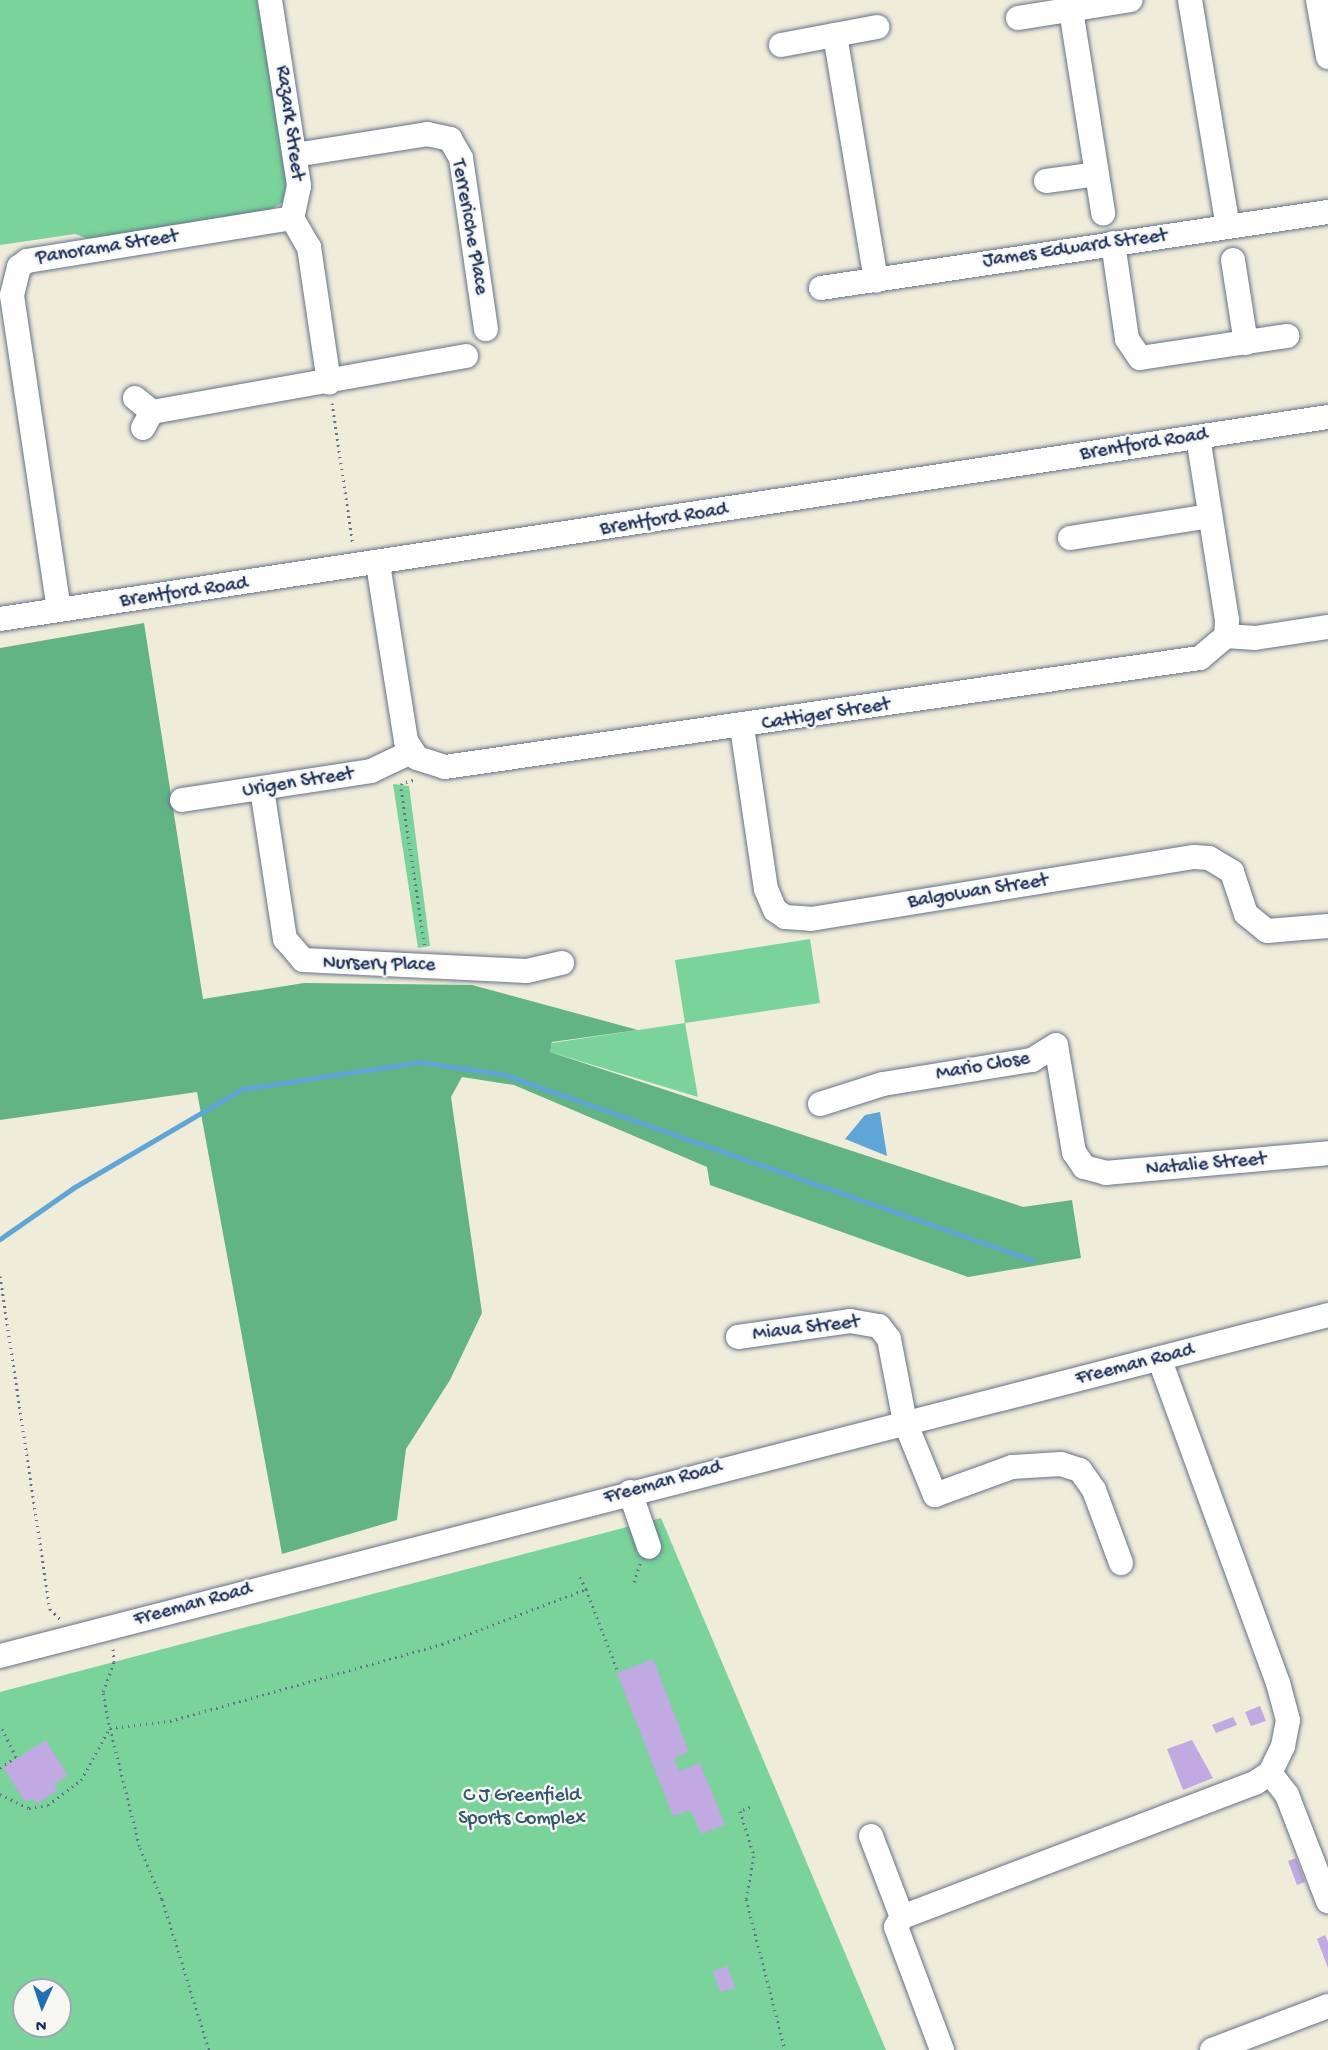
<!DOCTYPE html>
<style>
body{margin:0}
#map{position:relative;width:1328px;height:2050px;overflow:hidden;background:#efecda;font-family:"Gochi Hand",sans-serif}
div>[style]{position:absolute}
.green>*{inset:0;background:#79d39a}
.forest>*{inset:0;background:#62b582}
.water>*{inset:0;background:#5fa5d5}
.stream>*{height:5px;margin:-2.5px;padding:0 2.5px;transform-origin:2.5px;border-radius:2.5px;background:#5fa5d5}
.building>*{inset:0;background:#c1a9e1}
.path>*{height:3px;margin-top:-1.5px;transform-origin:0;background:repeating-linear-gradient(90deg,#657189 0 1.5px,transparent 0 6px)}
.roads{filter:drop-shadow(0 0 2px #657189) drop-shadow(0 0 2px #657189)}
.minor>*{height:24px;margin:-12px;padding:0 12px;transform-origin:12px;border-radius:12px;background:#fff}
span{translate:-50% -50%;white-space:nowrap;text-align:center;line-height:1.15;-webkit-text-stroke:5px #f6f6f2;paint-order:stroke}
.street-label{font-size:20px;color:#1b2f5e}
.park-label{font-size:20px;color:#32586d}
.north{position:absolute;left:12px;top:1978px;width:60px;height:60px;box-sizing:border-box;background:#f6f6f2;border:2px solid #9ea6b7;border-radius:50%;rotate:183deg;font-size:16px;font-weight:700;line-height:24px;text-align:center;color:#1b2f5e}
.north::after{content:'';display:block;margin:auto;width:21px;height:27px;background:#1f6fb2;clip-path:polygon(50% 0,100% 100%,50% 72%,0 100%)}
</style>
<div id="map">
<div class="green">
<div style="clip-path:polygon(0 0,257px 0,287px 178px,283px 202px,264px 214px,94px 241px,75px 234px,0 245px)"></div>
<div style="clip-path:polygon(393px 784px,409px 786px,430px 946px,418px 948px)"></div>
<div style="clip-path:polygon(810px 939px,820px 1003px,685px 1023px,698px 1097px,550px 1052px,552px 1043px,685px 1023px,675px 960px)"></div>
<div style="clip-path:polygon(evenodd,661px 1518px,886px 2050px,0 2050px,0 1692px,661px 1518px,24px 1990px,60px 1990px,60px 2026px,24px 2026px,24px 1990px)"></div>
</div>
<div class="forest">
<div style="clip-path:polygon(144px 623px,203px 999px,304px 983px,472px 985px,638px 1030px,552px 1042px,550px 1052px,1023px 1207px,1072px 1200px,1081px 1258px,968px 1277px,710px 1185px,707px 1167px,514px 1085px,462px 1077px,451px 1097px,482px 1313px,450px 1380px,406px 1449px,397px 1520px,282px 1554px,197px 1092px,0 1120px,0 648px)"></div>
</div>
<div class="water">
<div style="clip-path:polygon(880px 1112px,887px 1156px,845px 1139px,865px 1115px)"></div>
</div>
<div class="stream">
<div style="left:0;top:1239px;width:89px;rotate:-34.9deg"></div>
<div style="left:73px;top:1188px;width:196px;rotate:-30.4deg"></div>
<div style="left:242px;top:1089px;width:180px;rotate:-8.6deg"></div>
<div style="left:420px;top:1062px;width:83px;rotate:8.3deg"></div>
<div style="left:502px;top:1074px;width:562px;rotate:19.34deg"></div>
</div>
<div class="building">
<div style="clip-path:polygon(653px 1659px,689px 1752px,674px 1758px,679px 1771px,700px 1763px,725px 1825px,701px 1834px,691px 1810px,673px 1816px,617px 1673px)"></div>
<div style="clip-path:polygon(1260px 1706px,1266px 1721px,1251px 1726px,1245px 1712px)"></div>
<div style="clip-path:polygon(1233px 1717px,1237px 1725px,1216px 1733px,1212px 1725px)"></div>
<div style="clip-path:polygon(46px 1740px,68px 1776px,54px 1784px,58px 1790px,36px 1804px,33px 1798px,25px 1802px,3px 1767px)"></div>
<div style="clip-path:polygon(1192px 1740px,1213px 1778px,1183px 1790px,1167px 1749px)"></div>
<div style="clip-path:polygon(1296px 1858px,1305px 1882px,1297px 1885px,1288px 1861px)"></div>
<div style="clip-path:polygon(1325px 1935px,1328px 1942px,1328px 1968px,1317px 1939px)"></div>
<div style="clip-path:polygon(728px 1966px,735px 1988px,720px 1992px,713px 1971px)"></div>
</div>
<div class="path">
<div style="left:332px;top:403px;width:144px;rotate:81.6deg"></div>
<div style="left:413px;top:780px;width:11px;rotate:165deg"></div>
<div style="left:402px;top:783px;width:6px;rotate:99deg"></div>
<div style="left:401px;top:789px;width:160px;rotate:81.4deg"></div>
<div style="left:0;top:1276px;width:337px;rotate:81.5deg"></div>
<div style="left:50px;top:1609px;width:14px;rotate:45deg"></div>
<div style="left:634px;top:1582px;width:20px;rotate:-72deg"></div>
<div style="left:586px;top:1589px;width:89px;rotate:68.9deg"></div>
<div style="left:113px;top:1649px;width:13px;rotate:86deg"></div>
<div style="left:114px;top:1662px;width:33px;rotate:110deg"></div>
<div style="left:103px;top:1693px;width:36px;rotate:79deg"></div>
<div style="left:110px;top:1728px;width:124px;rotate:76deg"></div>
<div style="left:140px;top:1848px;width:56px;rotate:66.7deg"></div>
<div style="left:162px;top:1899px;width:158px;rotate:72.7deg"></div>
<div style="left:0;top:1768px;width:19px;rotate:-35deg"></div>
<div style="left:16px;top:1757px;width:32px;rotate:-116deg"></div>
<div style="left:0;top:1794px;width:32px;rotate:26deg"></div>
<div style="left:29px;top:1808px;width:19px;rotate:-9deg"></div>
<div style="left:48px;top:1805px;width:41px;rotate:-37.1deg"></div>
<div style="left:81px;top:1780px;width:60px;rotate:-60.9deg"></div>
<div style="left:110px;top:1728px;width:60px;rotate:-6.7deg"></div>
<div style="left:170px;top:1721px;width:283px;rotate:-15.8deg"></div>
<div style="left:442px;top:1644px;width:154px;rotate:-20.9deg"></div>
<div style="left:586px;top:1589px;width:16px;rotate:-117deg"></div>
<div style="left:750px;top:1807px;width:11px;rotate:158deg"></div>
<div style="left:740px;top:1811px;width:47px;rotate:72.7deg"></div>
<div style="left:754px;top:1856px;width:44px;rotate:100.5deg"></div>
<div style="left:746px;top:1899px;width:156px;rotate:75.5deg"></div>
</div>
<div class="roads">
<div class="minor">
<div style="left:270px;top:0;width:188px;rotate:81.1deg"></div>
<div style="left:299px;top:186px;width:33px;rotate:102deg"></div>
<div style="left:292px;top:218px;width:34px;rotate:60deg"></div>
<div style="left:309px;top:247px;width:137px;rotate:81.6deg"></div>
<div style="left:1190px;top:0;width:229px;rotate:80.5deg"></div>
<div style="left:1318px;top:0;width:58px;rotate:80deg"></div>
<div style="left:1071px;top:10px;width:206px;rotate:81deg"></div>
<div style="left:1018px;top:18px;width:114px;rotate:-9.1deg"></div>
<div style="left:835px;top:35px;width:249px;rotate:80.5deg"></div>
<div style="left:781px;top:45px;width:98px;rotate:-10.6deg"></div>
<div style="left:295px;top:155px;width:134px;rotate:-9deg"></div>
<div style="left:427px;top:134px;width:24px;rotate:12deg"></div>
<div style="left:450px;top:139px;width:22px;rotate:60deg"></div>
<div style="left:461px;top:158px;width:173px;rotate:81.7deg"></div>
<div style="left:1046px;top:181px;width:51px;rotate:-7.8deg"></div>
<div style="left:1113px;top:243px;width:97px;rotate:81.7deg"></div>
<div style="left:1127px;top:339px;width:23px;rotate:56deg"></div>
<div style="left:1140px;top:358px;width:149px;rotate:-8.5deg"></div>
<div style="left:1233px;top:260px;width:84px;rotate:81.1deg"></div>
<div style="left:821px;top:288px;width:513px;rotate:-8.53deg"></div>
<div style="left:135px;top:398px;width:22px;rotate:39deg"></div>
<div style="left:143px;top:428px;width:18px;rotate:-61deg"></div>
<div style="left:152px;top:412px;width:319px;rotate:-10.1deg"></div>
<div style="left:1070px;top:538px;width:142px;rotate:-8.9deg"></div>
<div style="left:378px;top:564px;width:179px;rotate:81deg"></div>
<div style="left:406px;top:741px;width:20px;rotate:57deg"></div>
<div style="left:417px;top:758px;width:29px;rotate:18deg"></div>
<div style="left:445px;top:767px;width:763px;rotate:-8.22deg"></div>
<div style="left:1200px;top:658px;width:34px;rotate:-40deg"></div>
<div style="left:1226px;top:636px;width:16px;rotate:-86deg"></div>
<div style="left:1227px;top:620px;width:185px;rotate:-99deg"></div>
<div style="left:59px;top:610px;width:318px;rotate:-98.5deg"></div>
<div style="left:12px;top:295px;width:29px;rotate:-76deg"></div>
<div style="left:19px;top:267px;width:10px;rotate:-37deg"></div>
<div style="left:27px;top:261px;width:268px;rotate:-9.2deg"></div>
<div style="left:0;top:619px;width:1343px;rotate:-8.65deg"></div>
<div style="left:1226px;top:636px;width:29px;rotate:4deg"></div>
<div style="left:1255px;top:638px;width:74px;rotate:-8.6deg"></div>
<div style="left:742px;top:727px;width:164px;rotate:81.6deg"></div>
<div style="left:766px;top:889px;width:23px;rotate:67deg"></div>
<div style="left:775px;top:910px;width:12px;rotate:35deg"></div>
<div style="left:785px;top:917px;width:26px;rotate:4deg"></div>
<div style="left:811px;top:919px;width:388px;rotate:-9.2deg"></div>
<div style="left:1194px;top:857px;width:15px;rotate:4deg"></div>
<div style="left:1209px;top:858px;width:27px;rotate:31deg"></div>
<div style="left:1232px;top:872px;width:44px;rotate:71.6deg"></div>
<div style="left:1246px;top:914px;width:27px;rotate:39deg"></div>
<div style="left:1267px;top:931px;width:61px;rotate:-4.7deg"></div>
<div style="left:262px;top:789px;width:152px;rotate:81.3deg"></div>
<div style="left:285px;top:939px;width:28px;rotate:49deg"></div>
<div style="left:303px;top:960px;width:224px;rotate:2.8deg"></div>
<div style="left:527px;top:971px;width:36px;rotate:-13deg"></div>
<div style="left:182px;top:800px;width:191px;rotate:-8.7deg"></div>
<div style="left:371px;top:771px;width:44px;rotate:-25.4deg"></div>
<div style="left:820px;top:1104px;width:66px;rotate:-17.6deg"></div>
<div style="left:883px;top:1084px;width:151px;rotate:-9.2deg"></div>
<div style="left:1032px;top:1060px;width:28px;rotate:-32deg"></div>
<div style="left:1056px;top:1045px;width:109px;rotate:80.5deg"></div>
<div style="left:1074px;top:1152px;width:18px;rotate:56deg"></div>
<div style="left:1084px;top:1167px;width:23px;rotate:15deg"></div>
<div style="left:1106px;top:1173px;width:223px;rotate:-5.1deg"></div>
<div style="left:738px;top:1337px;width:113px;rotate:-8.1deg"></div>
<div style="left:850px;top:1321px;width:29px;rotate:10deg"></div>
<div style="left:879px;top:1326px;width:16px;rotate:52deg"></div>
<div style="left:889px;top:1339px;width:85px;rotate:79.1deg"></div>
<div style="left:905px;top:1422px;width:79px;rotate:67.7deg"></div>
<div style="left:935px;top:1495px;width:82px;rotate:-20deg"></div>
<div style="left:1012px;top:1467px;width:49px;rotate:-3.5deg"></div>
<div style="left:1061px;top:1464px;width:20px;rotate:18deg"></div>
<div style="left:1080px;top:1470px;width:24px;rotate:55deg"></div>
<div style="left:1094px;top:1490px;width:78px;rotate:69.7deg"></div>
<div style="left:630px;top:1492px;width:58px;rotate:70.9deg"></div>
<div style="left:0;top:1656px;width:1371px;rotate:-14.4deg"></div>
<div style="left:1270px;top:1773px;width:28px;rotate:52deg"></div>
<div style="left:1287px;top:1795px;width:114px;rotate:68.9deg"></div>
<div style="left:871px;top:1836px;width:87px;rotate:69.1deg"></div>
<div style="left:942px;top:2050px;width:131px;rotate:-110.5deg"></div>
<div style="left:896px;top:1927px;width:12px;rotate:-59deg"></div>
<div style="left:902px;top:1917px;width:378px;rotate:-20.8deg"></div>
<div style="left:1255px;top:1783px;width:18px;rotate:-34deg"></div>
<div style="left:1270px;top:1773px;width:30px;rotate:-64deg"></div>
<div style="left:1283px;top:1746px;width:26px;rotate:-79deg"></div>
<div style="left:1288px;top:1720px;width:38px;rotate:-105deg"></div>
<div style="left:1278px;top:1683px;width:344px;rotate:-110.1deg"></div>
<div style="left:1212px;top:2050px;width:124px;rotate:-20.8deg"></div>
</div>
</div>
<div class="street-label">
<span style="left:289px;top:123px;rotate:82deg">Razark Street</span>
<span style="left:469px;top:227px;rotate:80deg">Terrericche Place</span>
<span style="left:107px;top:248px;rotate:-9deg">Panorama Street</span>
<span style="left:1075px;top:249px;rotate:-8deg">James Edward Street</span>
<span style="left:1144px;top:445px;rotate:-9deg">Brentford Road</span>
<span style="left:664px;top:520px;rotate:-9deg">Brentford Road</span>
<span style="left:184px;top:593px;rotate:-8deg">Brentford Road</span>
<span style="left:826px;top:715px;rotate:-9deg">Cattiger Street</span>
<span style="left:298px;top:783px;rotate:-9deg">Urigen Street</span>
<span style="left:978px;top:892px;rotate:-9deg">Balgowan Street</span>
<span style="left:379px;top:965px;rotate:1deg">Nursery Place</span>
<span style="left:983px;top:1067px;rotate:-10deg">Mario Close</span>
<span style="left:1206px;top:1165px;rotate:-5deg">Natalie Street</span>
<span style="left:806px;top:1329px;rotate:-7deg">Miava Street</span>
<span style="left:1135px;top:1365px;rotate:-14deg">Freeman Road</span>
<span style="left:663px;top:1483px;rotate:-15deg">Freeman Road</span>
<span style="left:193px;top:1605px;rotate:-15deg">Freeman Road</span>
</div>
<div class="park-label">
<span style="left:522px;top:1808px">C J Greenfield<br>Sports Complex</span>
</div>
<div class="north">N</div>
</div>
